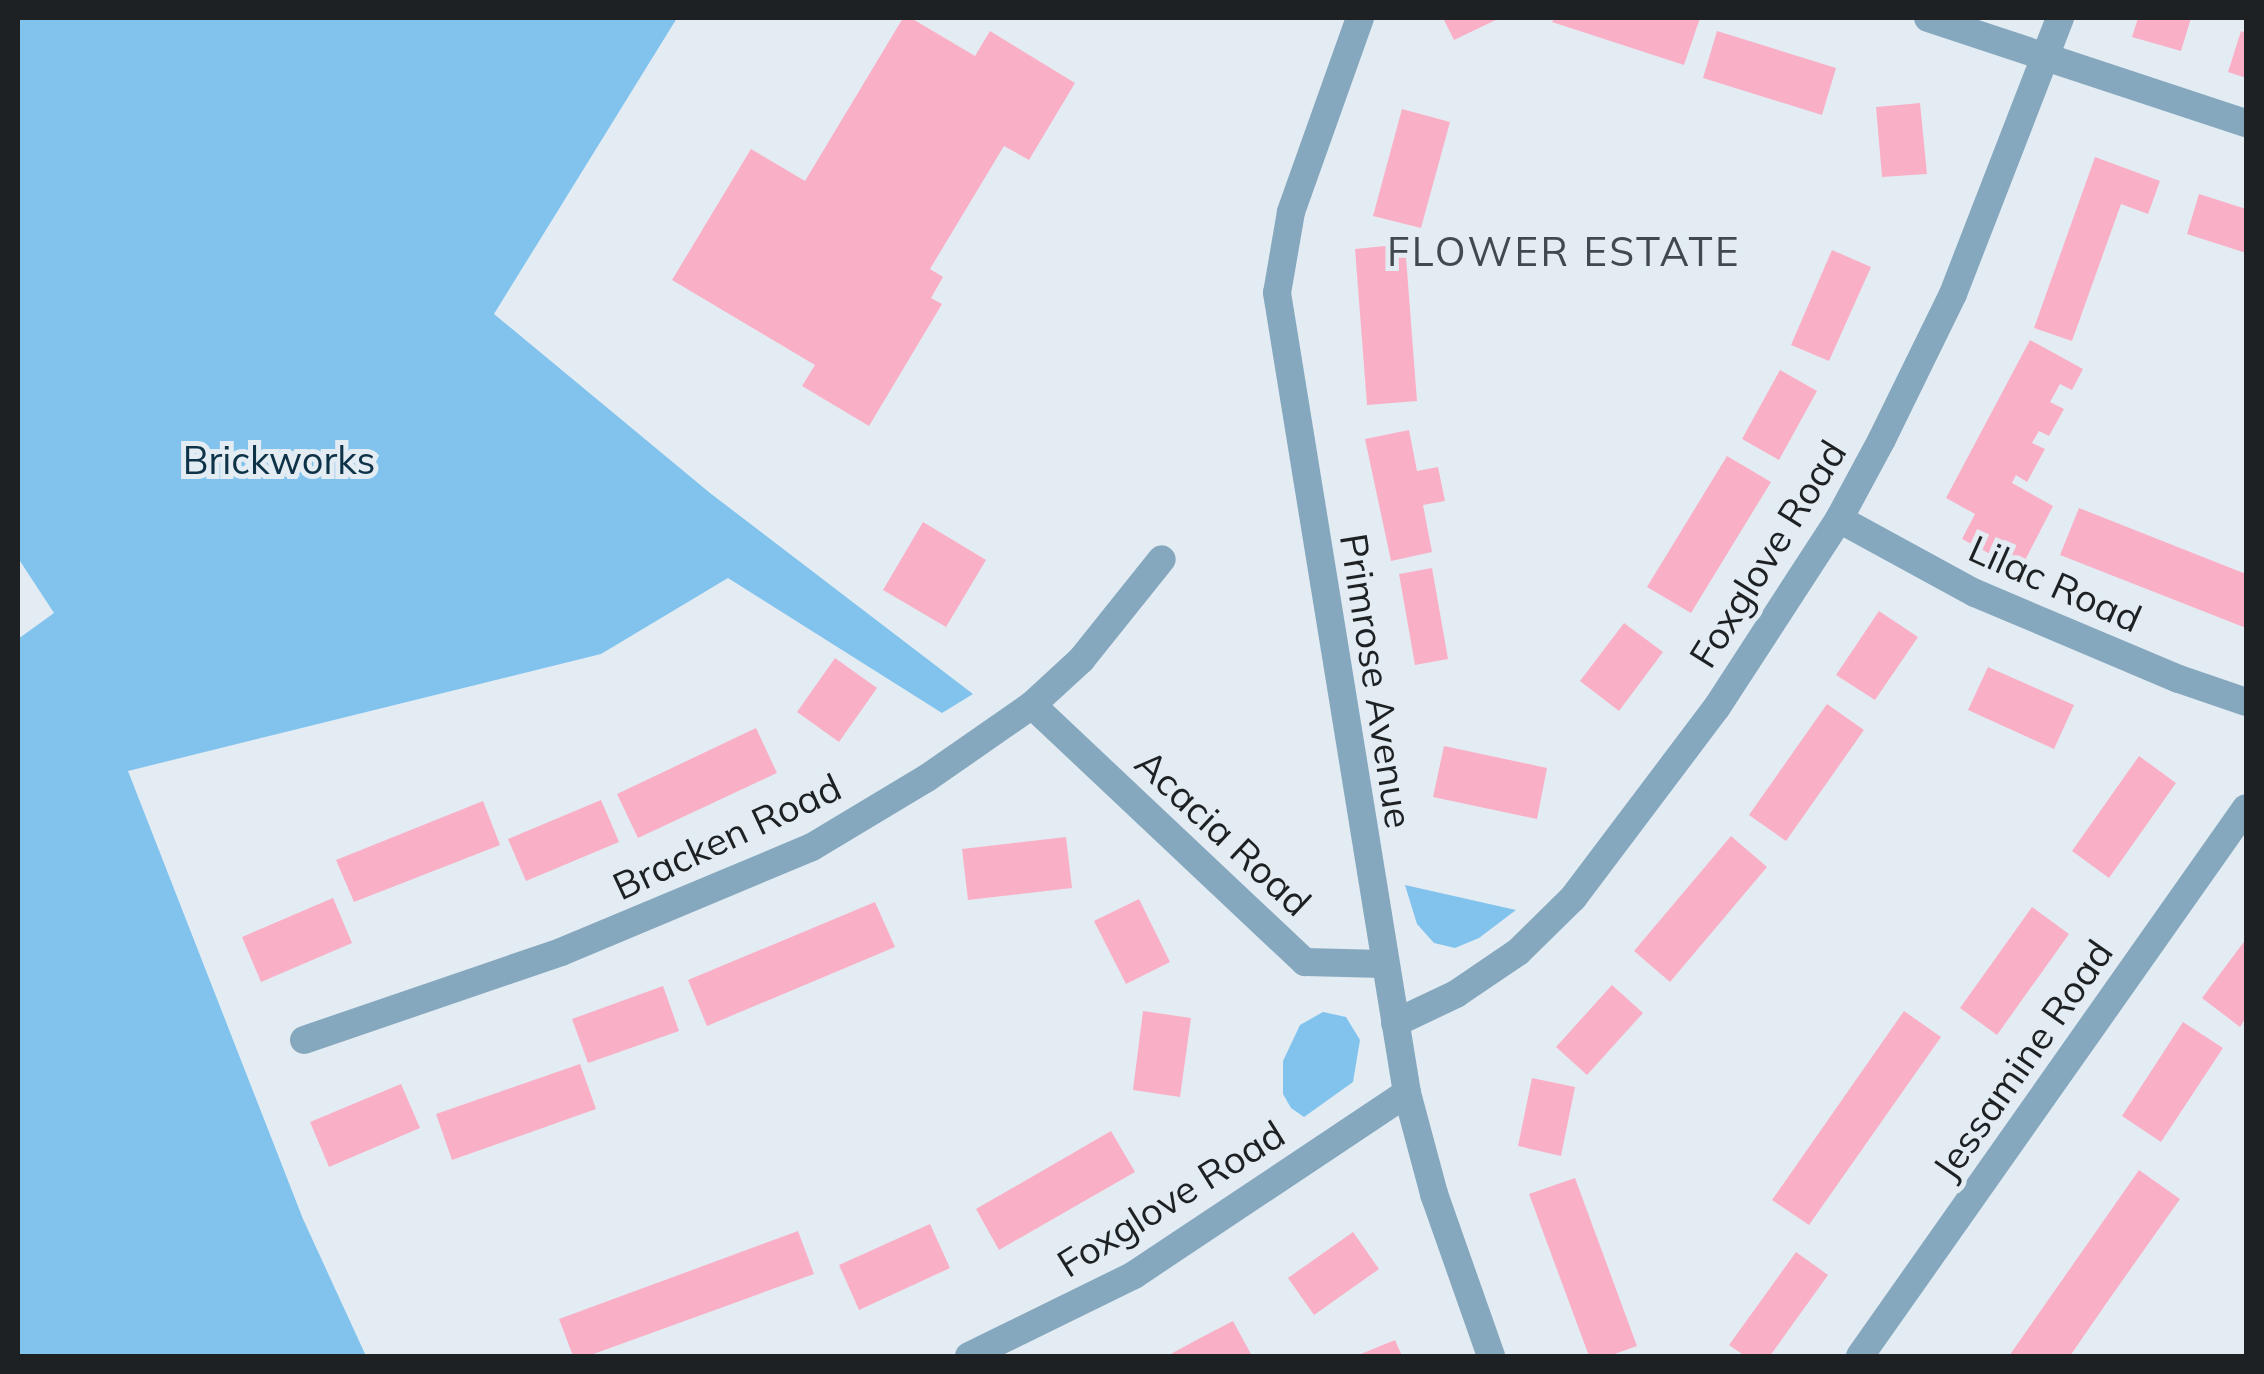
<!DOCTYPE html>
<style>
body{margin:0}
#map{position:relative;width:2264px;height:1374px;overflow:hidden;background:#e3ecf3;font-family:Mulish,sans-serif}
div>[style]{position:absolute}
.green>*{inset:0;background:#82c3ee}
.building>*{inset:0;background:#f9b0c6}
.minor>*{height:28px;margin:-14px;padding:0 14px;transform-origin:14px;border-radius:14px;background:#86a8bf}
span{translate:-50% -50%;white-space:nowrap;text-align:center;line-height:1.15;-webkit-text-stroke:10px #e3ecf3;paint-order:stroke}
.park-label{font-size:38px;color:#0e3348}
.street-label{font-size:38px;color:#1d2123}
.neighbourhood-label{font-size:40px;color:#41484e;letter-spacing:2.5px}
.frame{position:absolute;inset:0;border:20px solid #1d2123;pointer-events:none}
</style>
<div id="map">
<div class="green">
<div style="clip-path:polygon(18px 18px,677px 18px,494px 314px,710px 493px,973px 694px,942px 713px,728px 578px,601px 654px,128px 771px,303px 1219px,366px 1356px,18px 1356px,18px 639px,54px 613px,18px 558px)"></div>
<div style="clip-path:polygon(1405px 885px,1516px 910px,1479px 938px,1455px 948px,1434px 943px,1417px 924px)"></div>
<div style="clip-path:polygon(1323px 1012px,1346px 1017px,1360px 1040px,1353px 1082px,1304px 1117px,1291px 1108px,1283px 1094px,1283px 1061px,1300px 1025px)"></div>
</div>
<div class="building">
<div style="clip-path:polygon(903px 18px,911px 18px,975px 56px,990px 31px,1075px 83px,1029px 160px,1004px 146px,930px 269px,943px 277px,931px 298px,942px 304px,869px 426px,802px 386px,815px 365px,672px 280px,751px 149px,805px 181px)"></div>
<div style="clip-path:polygon(1443px 18px,1500px 18px,1454px 40px)"></div>
<div style="clip-path:polygon(1554px 18px,1700px 18px,1684px 65px,1552px 22px)"></div>
<div style="clip-path:polygon(2138px 18px,2191px 18px,2181px 51px,2132px 37px)"></div>
<div style="clip-path:polygon(1717px 31px,1836px 68px,1822px 115px,1703px 78px)"></div>
<div style="clip-path:polygon(2241px 31px,2246px 33px,2246px 78px,2228px 72px)"></div>
<div style="clip-path:polygon(1920px 103px,1927px 174px,1882px 177px,1876px 107px)"></div>
<div style="clip-path:polygon(1402px 109px,1450px 122px,1421px 228px,1373px 216px)"></div>
<div style="clip-path:polygon(2095px 157px,2160px 181px,2148px 214px,2121px 204px,2072px 341px,2034px 328px)"></div>
<div style="clip-path:polygon(2199px 194px,2246px 209px,2246px 253px,2187px 234px)"></div>
<div style="clip-path:polygon(1405px 244px,1417px 401px,1367px 405px,1355px 249px)"></div>
<div style="clip-path:polygon(1832px 250px,1871px 267px,1829px 361px,1791px 345px)"></div>
<div style="clip-path:polygon(2030px 340px,2083px 369px,2072px 390px,2060px 384px,2050px 402px,2064px 409px,2049px 436px,2039px 431px,2032px 443px,2045px 449px,2027px 482px,2016px 475px,2012px 483px,2053px 506px,2020px 570px,1962px 539px,1975px 514px,1946px 498px)"></div>
<div style="clip-path:polygon(1780px 370px,1817px 391px,1779px 460px,1742px 439px)"></div>
<div style="clip-path:polygon(1409px 430px,1417px 471px,1438px 467px,1445px 501px,1423px 505px,1432px 552px,1391px 561px,1365px 439px)"></div>
<div style="clip-path:polygon(1727px 456px,1771px 482px,1691px 613px,1647px 587px)"></div>
<div style="clip-path:polygon(2079px 508px,2246px 574px,2246px 628px,2060px 555px)"></div>
<div style="clip-path:polygon(923px 522px,986px 560px,946px 627px,883px 590px)"></div>
<div style="clip-path:polygon(1432px 568px,1448px 659px,1415px 665px,1399px 574px)"></div>
<div style="clip-path:polygon(1879px 611px,1918px 637px,1875px 700px,1836px 675px)"></div>
<div style="clip-path:polygon(1624px 623px,1663px 652px,1619px 711px,1580px 681px)"></div>
<div style="clip-path:polygon(835px 658px,877px 688px,839px 742px,797px 712px)"></div>
<div style="clip-path:polygon(1988px 667px,2074px 705px,2054px 749px,1968px 710px)"></div>
<div style="clip-path:polygon(1827px 704px,1864px 730px,1786px 841px,1749px 815px)"></div>
<div style="clip-path:polygon(756px 728px,777px 773px,638px 838px,617px 794px)"></div>
<div style="clip-path:polygon(1444px 746px,1547px 768px,1537px 819px,1433px 797px)"></div>
<div style="clip-path:polygon(2139px 756px,2176px 783px,2109px 878px,2072px 851px)"></div>
<div style="clip-path:polygon(601px 800px,619px 842px,526px 881px,508px 839px)"></div>
<div style="clip-path:polygon(483px 801px,500px 845px,354px 902px,336px 860px)"></div>
<div style="clip-path:polygon(1731px 836px,1767px 867px,1670px 982px,1634px 951px)"></div>
<div style="clip-path:polygon(1066px 837px,1072px 888px,968px 900px,962px 849px)"></div>
<div style="clip-path:polygon(333px 898px,352px 943px,261px 982px,242px 937px)"></div>
<div style="clip-path:polygon(1139px 899px,1170px 962px,1126px 984px,1094px 921px)"></div>
<div style="clip-path:polygon(875px 902px,895px 947px,707px 1026px,688px 980px)"></div>
<div style="clip-path:polygon(2032px 907px,2069px 934px,1997px 1035px,1960px 1008px)"></div>
<div style="clip-path:polygon(2246px 939px,2246px 1018px,2240px 1027px,2202px 998px)"></div>
<div style="clip-path:polygon(1612px 985px,1643px 1013px,1587px 1075px,1556px 1047px)"></div>
<div style="clip-path:polygon(663px 986px,679px 1031px,588px 1063px,572px 1019px)"></div>
<div style="clip-path:polygon(1143px 1011px,1191px 1018px,1180px 1097px,1133px 1090px)"></div>
<div style="clip-path:polygon(1904px 1011px,1941px 1037px,1809px 1225px,1772px 1200px)"></div>
<div style="clip-path:polygon(2183px 1022px,2223px 1048px,2161px 1142px,2122px 1116px)"></div>
<div style="clip-path:polygon(580px 1064px,596px 1109px,452px 1160px,436px 1114px)"></div>
<div style="clip-path:polygon(1532px 1078px,1575px 1087px,1561px 1156px,1518px 1146px)"></div>
<div style="clip-path:polygon(401px 1084px,420px 1128px,329px 1167px,310px 1122px)"></div>
<div style="clip-path:polygon(1111px 1131px,1135px 1172px,999px 1250px,976px 1209px)"></div>
<div style="clip-path:polygon(2139px 1170px,2180px 1199px,2110px 1298px,2070px 1356px,2009px 1356px)"></div>
<div style="clip-path:polygon(1575px 1178px,1637px 1346px,1609px 1356px,1589px 1356px,1529px 1194px)"></div>
<div style="clip-path:polygon(930px 1224px,950px 1268px,859px 1310px,839px 1265px)"></div>
<div style="clip-path:polygon(798px 1231px,814px 1274px,588px 1356px,573px 1356px,559px 1319px)"></div>
<div style="clip-path:polygon(1353px 1232px,1379px 1269px,1314px 1315px,1288px 1278px)"></div>
<div style="clip-path:polygon(1796px 1252px,1828px 1275px,1770px 1356px,1745px 1356px,1729px 1345px)"></div>
<div style="clip-path:polygon(1233px 1321px,1252px 1356px,1167px 1356px,1204px 1336px)"></div>
<div style="clip-path:polygon(1395px 1340px,1402px 1356px,1356px 1356px)"></div>
</div>
<div class="minor">
<div style="left:1360px;top:18px;width:206px;rotate:109.6deg"></div>
<div style="left:1291px;top:212px;width:82px;rotate:99.8deg"></div>
<div style="left:1277px;top:293px;width:810px;rotate:80.77deg"></div>
<div style="left:1407px;top:1093px;width:105px;rotate:75deg"></div>
<div style="left:1434px;top:1194px;width:172px;rotate:70.6deg"></div>
<div style="left:1928px;top:18px;width:335px;rotate:18.3deg"></div>
<div style="left:1839px;top:519px;width:155px;rotate:28.6deg"></div>
<div style="left:1975px;top:593px;width:221px;rotate:22.9deg"></div>
<div style="left:2179px;top:679px;width:71px;rotate:18.9deg"></div>
<div style="left:1032px;top:705px;width:375px;rotate:43.3deg"></div>
<div style="left:1305px;top:962px;width:78px;rotate:1.5deg"></div>
<div style="left:1395px;top:1023px;width:68px;rotate:-25.4deg"></div>
<div style="left:1456px;top:994px;width:75px;rotate:-34.1deg"></div>
<div style="left:1518px;top:952px;width:77px;rotate:-44.5deg"></div>
<div style="left:1573px;top:898px;width:239px;rotate:-53deg"></div>
<div style="left:1717px;top:707px;width:224px;rotate:-57deg"></div>
<div style="left:1839px;top:519px;width:91px;rotate:-61.7deg"></div>
<div style="left:1882px;top:439px;width:161px;rotate:-63.9deg"></div>
<div style="left:1953px;top:294px;width:296px;rotate:-68.8deg"></div>
<div style="left:304px;top:1040px;width:272px;rotate:-18.9deg"></div>
<div style="left:561px;top:952px;width:272px;rotate:-22.7deg"></div>
<div style="left:812px;top:847px;width:134px;rotate:-31deg"></div>
<div style="left:927px;top:778px;width:128px;rotate:-34.8deg"></div>
<div style="left:1032px;top:705px;width:67px;rotate:-42.6deg"></div>
<div style="left:1081px;top:660px;width:129px;rotate:-51.3deg"></div>
<div style="left:969px;top:1356px;width:184px;rotate:-26.1deg"></div>
<div style="left:1134px;top:1275px;width:328px;rotate:-33.7deg"></div>
<div style="left:1860px;top:1356px;width:670px;rotate:-54.84deg"></div>
</div>
<div class="park-label">
<span style="left:279px;top:461px">Brickworks</span>
</div>
<div class="street-label">
<span style="left:1768px;top:554px;rotate:-58deg">Foxglove Road</span>
<span style="left:2055px;top:584px;rotate:24deg">Lilac Road</span>
<span style="left:1376px;top:681px;rotate:81deg">Primrose Avenue</span>
<span style="left:1223px;top:833px;rotate:43deg">Acacia Road</span>
<span style="left:727px;top:837px;rotate:-25deg">Bracken Road</span>
<span style="left:2023px;top:1060px;rotate:-55deg">Jessamine Road</span>
<span style="left:1171px;top:1199px;rotate:-32deg">Foxglove Road</span>
</div>
<div class="neighbourhood-label">
<span style="left:1564px;top:251px">FLOWER ESTATE</span>
</div>
<div class="frame"></div>
</div>
